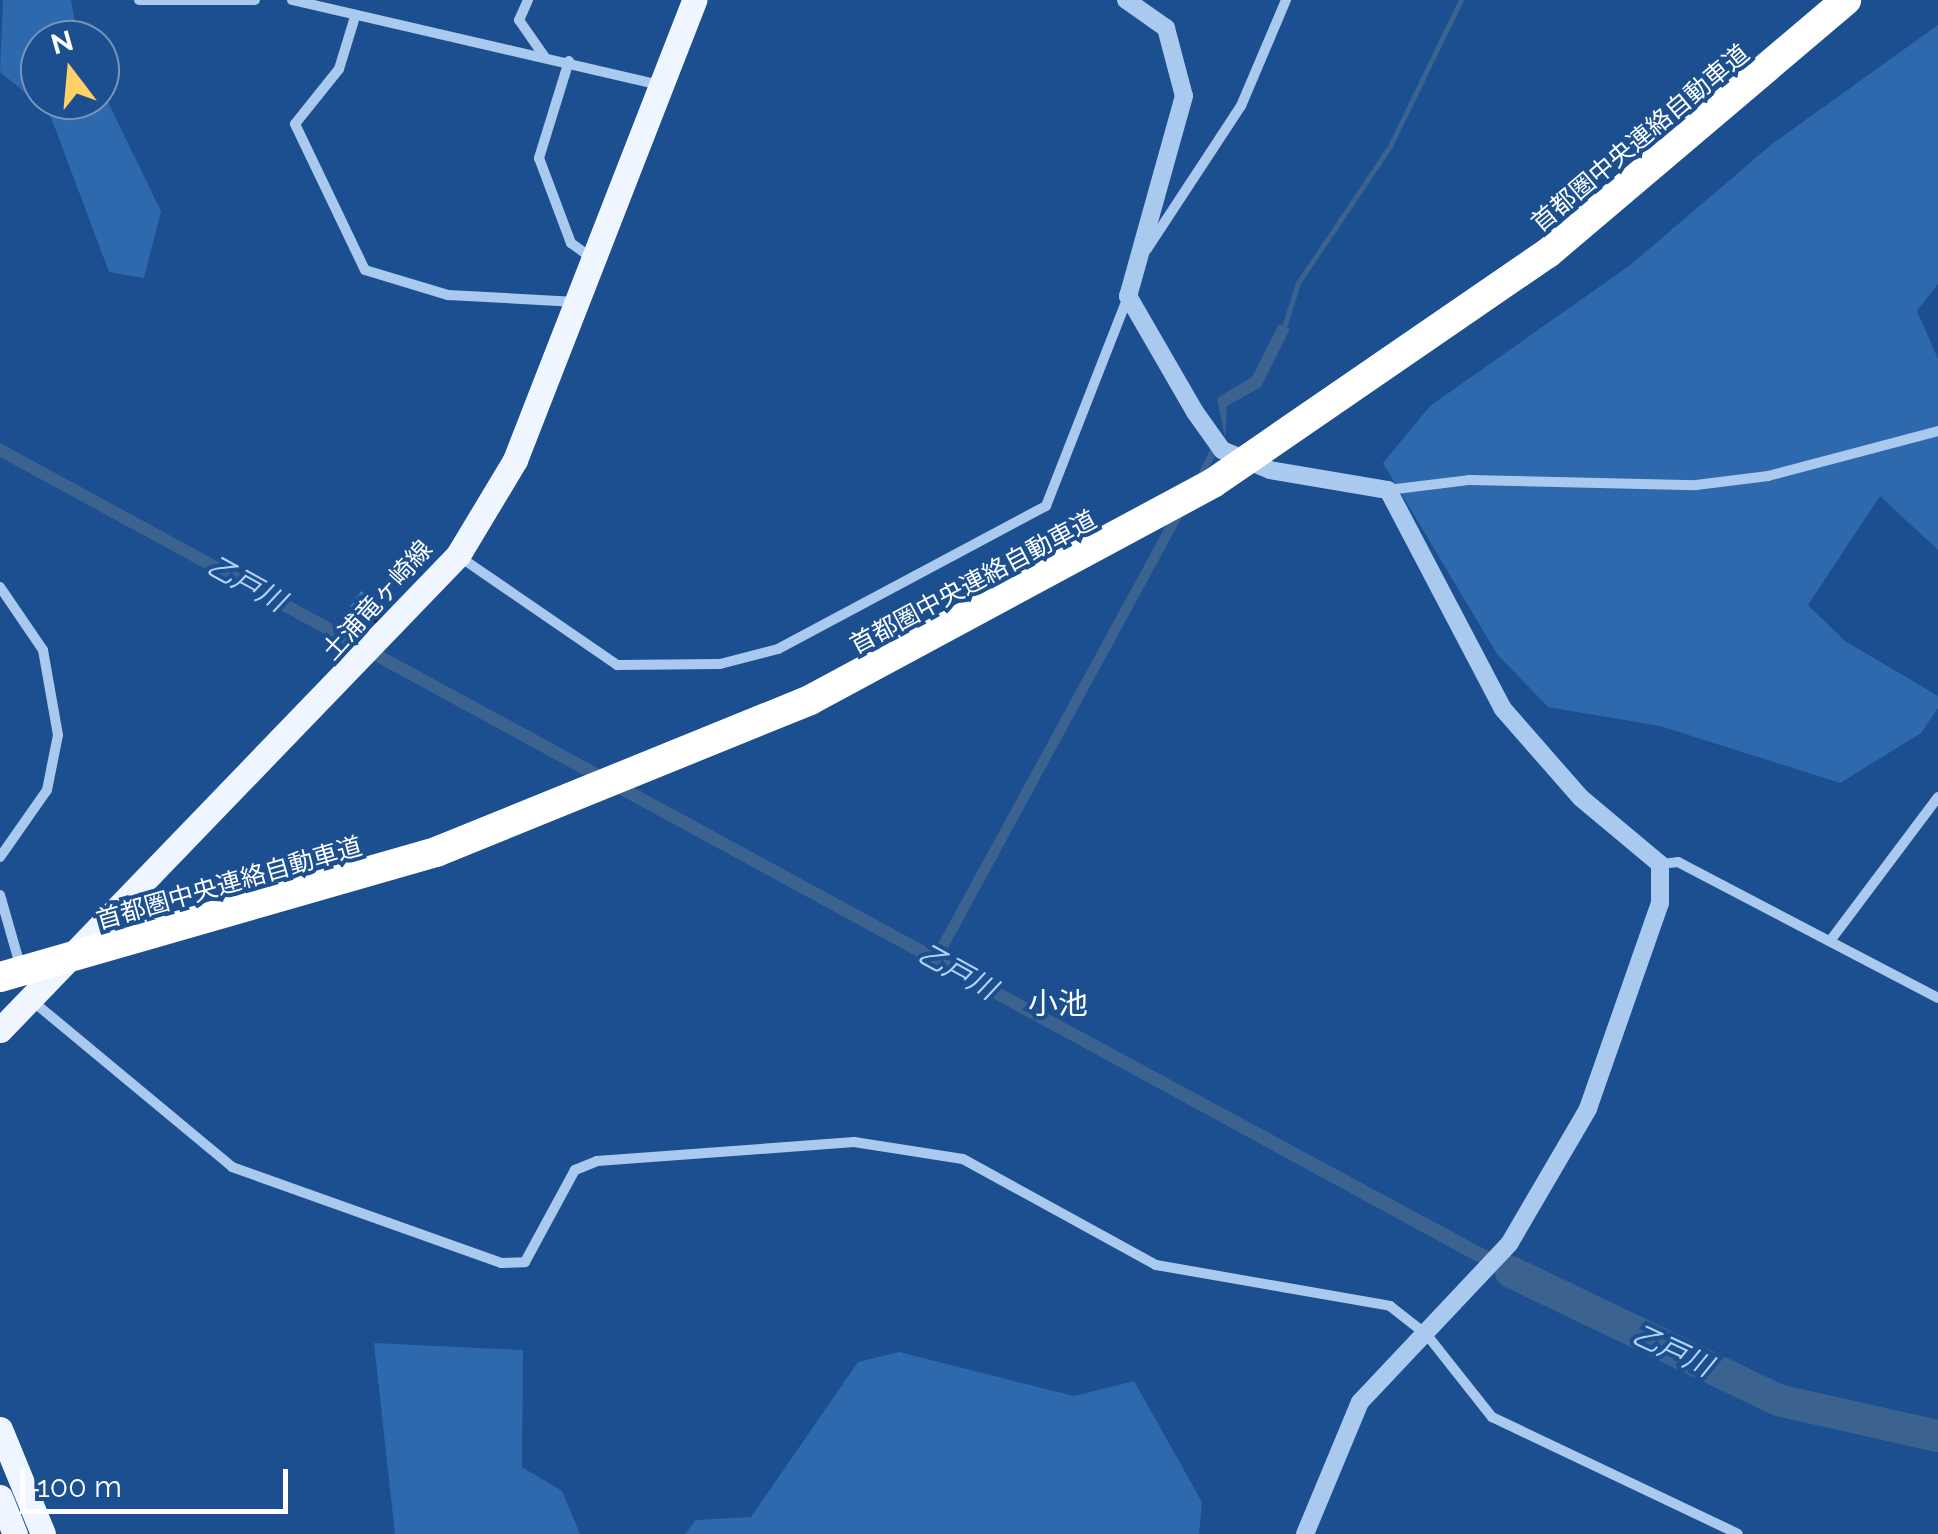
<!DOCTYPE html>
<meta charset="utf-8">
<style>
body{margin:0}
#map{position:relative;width:1938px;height:1534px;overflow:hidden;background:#1b4f8f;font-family:Raleway,"Noto Sans JP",sans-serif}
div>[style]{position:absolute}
.green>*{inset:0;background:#2e69ad}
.water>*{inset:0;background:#3c6290}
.shadow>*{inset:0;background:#0007}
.stream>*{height:5px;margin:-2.5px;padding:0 2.5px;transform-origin:2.5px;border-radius:2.5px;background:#3c6290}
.river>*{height:32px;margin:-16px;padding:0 16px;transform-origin:16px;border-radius:16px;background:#3c6290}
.building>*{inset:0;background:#4478b7}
.minor>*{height:10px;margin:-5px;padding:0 5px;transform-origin:5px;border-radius:5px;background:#a9c9ee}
.tertiary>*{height:18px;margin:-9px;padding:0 9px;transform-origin:9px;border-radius:9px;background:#a9c9ee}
.primary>*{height:25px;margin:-12.5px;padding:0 12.5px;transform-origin:12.5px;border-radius:12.5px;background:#f0f6ff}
.motorway>*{height:30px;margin:-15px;padding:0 15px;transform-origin:15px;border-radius:15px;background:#fff}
.motorway-bridge>*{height:30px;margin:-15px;padding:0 15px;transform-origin:15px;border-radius:15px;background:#fff}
span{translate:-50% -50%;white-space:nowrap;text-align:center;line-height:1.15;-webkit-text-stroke:8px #1b4f8f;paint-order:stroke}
.street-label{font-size:25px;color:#fff}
.water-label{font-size:28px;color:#b5d3f5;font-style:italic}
.quarter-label{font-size:30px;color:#fff}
.north{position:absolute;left:20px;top:20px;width:100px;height:100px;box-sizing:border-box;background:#1b4f8f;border:2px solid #7695bc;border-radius:50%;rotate:344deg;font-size:28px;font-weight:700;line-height:40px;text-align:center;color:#fff}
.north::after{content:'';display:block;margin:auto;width:35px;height:45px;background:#ffd166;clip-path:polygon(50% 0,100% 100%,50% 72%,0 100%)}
.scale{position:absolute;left:20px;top:1469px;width:268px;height:45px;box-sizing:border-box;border:5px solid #fff;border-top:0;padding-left:12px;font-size:30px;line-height:35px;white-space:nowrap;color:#fff;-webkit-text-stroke:8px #1b4f8f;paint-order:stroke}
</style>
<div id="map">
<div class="green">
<div style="clip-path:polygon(3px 0,71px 0,78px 40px,40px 40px,40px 100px,100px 100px,100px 86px,161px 211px,144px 278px,109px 272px,49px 112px,0 72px)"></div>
<div style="clip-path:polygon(1938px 25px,1938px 284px,1917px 311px,1938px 359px,1938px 550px,1880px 496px,1808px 605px,1845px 641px,1938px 696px,1938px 708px,1921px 733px,1840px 783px,1660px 726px,1548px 707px,1497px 654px,1383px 463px,1430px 406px,1629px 266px,1772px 144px)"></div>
<div style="clip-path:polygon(374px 1343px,523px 1350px,522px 1467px,562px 1491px,580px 1534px,395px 1534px)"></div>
<div style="clip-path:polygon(899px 1352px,1074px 1396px,1134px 1381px,1202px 1502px,1199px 1534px,685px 1534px,696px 1520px,751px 1517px,858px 1362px)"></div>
</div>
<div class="water">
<div style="clip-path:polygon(1279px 324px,1290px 329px,1261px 387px,1227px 406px,1225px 438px,943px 957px,1488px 1251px,1551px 1289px,1545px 1299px,0 457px,0 443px,934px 951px,1164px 529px,1225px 439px,1217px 398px,1252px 377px)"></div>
</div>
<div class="shadow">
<div style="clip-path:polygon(362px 594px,386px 612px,378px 625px,353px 607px)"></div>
</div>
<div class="stream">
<div style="left:1283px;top:330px;width:49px;rotate:-72.3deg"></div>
<div style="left:1298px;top:283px;width:165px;rotate:-56.1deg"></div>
<div style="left:1390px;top:146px;width:162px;rotate:-64.1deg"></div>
<div style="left:1198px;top:478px;width:34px;rotate:-63deg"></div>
</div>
<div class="river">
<div style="left:1511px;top:1272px;width:296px;rotate:25.6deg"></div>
<div style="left:1778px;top:1400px;width:164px;rotate:12.7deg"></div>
</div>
<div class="building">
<div style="clip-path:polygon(361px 591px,380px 603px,370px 620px,350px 607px)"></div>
</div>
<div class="minor">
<div style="left:139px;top:0;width:116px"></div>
<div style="left:292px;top:0;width:378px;rotate:13deg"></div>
<div style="left:528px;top:0;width:22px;rotate:114deg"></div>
<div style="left:519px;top:20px;width:44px;rotate:55.2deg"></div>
<div style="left:354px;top:20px;width:51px;rotate:107deg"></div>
<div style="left:339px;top:69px;width:70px;rotate:128.7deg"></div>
<div style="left:295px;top:124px;width:162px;rotate:64.4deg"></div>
<div style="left:365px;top:270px;width:87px;rotate:16.8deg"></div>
<div style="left:448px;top:295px;width:128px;rotate:3.1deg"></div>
<div style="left:569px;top:61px;width:102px;rotate:107.2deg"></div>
<div style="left:539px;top:158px;width:91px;rotate:69.4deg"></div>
<div style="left:571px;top:243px;width:26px;rotate:36deg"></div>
<div style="left:1147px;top:249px;width:171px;rotate:-56.7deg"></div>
<div style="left:1241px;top:106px;width:115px;rotate:-67deg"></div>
<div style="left:1388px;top:490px;width:83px;rotate:-7deg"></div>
<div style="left:1470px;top:480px;width:226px;rotate:1.3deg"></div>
<div style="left:1696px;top:485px;width:73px;rotate:-7.1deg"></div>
<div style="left:1768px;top:476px;width:176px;rotate:-14.8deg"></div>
<div style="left:460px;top:557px;width:191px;rotate:34.5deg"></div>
<div style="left:617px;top:665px;width:103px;rotate:-0.6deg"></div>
<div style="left:720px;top:664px;width:60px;rotate:-14.5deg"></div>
<div style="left:778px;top:649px;width:304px;rotate:-28.1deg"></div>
<div style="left:1046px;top:506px;width:225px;rotate:-68.6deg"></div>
<div style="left:0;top:587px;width:76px;rotate:55.7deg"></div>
<div style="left:43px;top:650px;width:86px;rotate:80deg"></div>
<div style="left:58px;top:735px;width:56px;rotate:101.3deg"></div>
<div style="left:47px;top:790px;width:82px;rotate:125deg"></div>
<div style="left:1660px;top:864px;width:18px;rotate:-6deg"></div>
<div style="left:1678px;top:862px;width:293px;rotate:27.6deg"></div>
<div style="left:0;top:895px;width:76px;rotate:74deg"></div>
<div style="left:1830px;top:941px;width:180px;rotate:-53.1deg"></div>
<div style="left:30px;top:999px;width:263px;rotate:39.7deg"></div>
<div style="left:232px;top:1167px;width:286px;rotate:19.6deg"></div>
<div style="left:501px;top:1263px;width:24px;rotate:-2deg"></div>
<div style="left:525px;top:1262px;width:105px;rotate:-61.5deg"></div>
<div style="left:575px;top:1170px;width:24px;rotate:-22deg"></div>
<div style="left:597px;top:1161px;width:258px;rotate:-4.2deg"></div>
<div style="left:854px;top:1142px;width:110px;rotate:8.9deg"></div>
<div style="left:963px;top:1159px;width:220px;rotate:28.8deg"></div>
<div style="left:1156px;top:1265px;width:238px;rotate:9.9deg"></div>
<div style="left:1390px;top:1306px;width:47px;rotate:38.1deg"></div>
<div style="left:1427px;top:1335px;width:105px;rotate:51.6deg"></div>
<div style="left:1492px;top:1417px;width:272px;rotate:25.4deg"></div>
</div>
<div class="tertiary">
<div style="left:1126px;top:0;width:49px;rotate:35deg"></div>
<div style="left:1166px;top:28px;width:70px;rotate:75.2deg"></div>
<div style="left:1184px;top:96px;width:208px;rotate:105.6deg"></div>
<div style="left:1128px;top:296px;width:134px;rotate:60deg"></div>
<div style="left:1195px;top:412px;width:47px;rotate:54.6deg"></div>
<div style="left:1222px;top:450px;width:52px;rotate:22.6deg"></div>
<div style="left:1270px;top:470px;width:120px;rotate:9.6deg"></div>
<div style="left:1388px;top:490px;width:247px;rotate:62.3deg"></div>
<div style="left:1503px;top:709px;width:118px;rotate:48.8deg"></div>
<div style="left:1581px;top:798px;width:103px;rotate:39.9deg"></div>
<div style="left:1660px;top:864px;width:39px;rotate:90deg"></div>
<div style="left:1660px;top:903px;width:218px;rotate:109.3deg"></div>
<div style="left:1588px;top:1109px;width:156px;rotate:120.3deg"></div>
<div style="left:1509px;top:1244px;width:217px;rotate:133.3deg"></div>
<div style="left:1360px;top:1402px;width:143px;rotate:112.6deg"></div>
</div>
<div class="primary">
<div style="left:0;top:1030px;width:660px;rotate:-46.04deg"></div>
<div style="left:458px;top:555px;width:111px;rotate:-59deg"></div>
<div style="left:515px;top:460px;width:494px;rotate:-68.7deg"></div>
<div style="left:0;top:1429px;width:113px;rotate:67.7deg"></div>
<div style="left:0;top:1497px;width:40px;rotate:68deg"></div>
</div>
<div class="motorway">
<div style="left:1548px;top:253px;width:391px;rotate:-40.3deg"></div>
</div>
<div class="motorway-bridge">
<div style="left:0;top:977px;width:454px;rotate:-16deg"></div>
<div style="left:436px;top:852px;width:404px;rotate:-22.1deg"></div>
<div style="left:810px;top:700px;width:458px;rotate:-28.3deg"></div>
<div style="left:1213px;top:483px;width:406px;rotate:-34.5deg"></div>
</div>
<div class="street-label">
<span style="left:1640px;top:138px;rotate:-40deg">首都圏中央連絡自動車道</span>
<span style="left:973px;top:582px;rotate:-28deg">首都圏中央連絡自動車道</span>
<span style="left:377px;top:600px;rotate:-48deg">土浦竜ヶ崎線</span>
<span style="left:229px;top:883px;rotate:-16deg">首都圏中央連絡自動車道</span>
</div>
<div class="water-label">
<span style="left:246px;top:584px;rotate:29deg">乙戸川</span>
<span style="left:957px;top:972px;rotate:29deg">乙戸川</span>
<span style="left:1672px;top:1351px;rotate:25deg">乙戸川</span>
</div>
<div class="quarter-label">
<span style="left:1058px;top:1004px">小池</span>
</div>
<div class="north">N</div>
<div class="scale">100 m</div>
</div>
